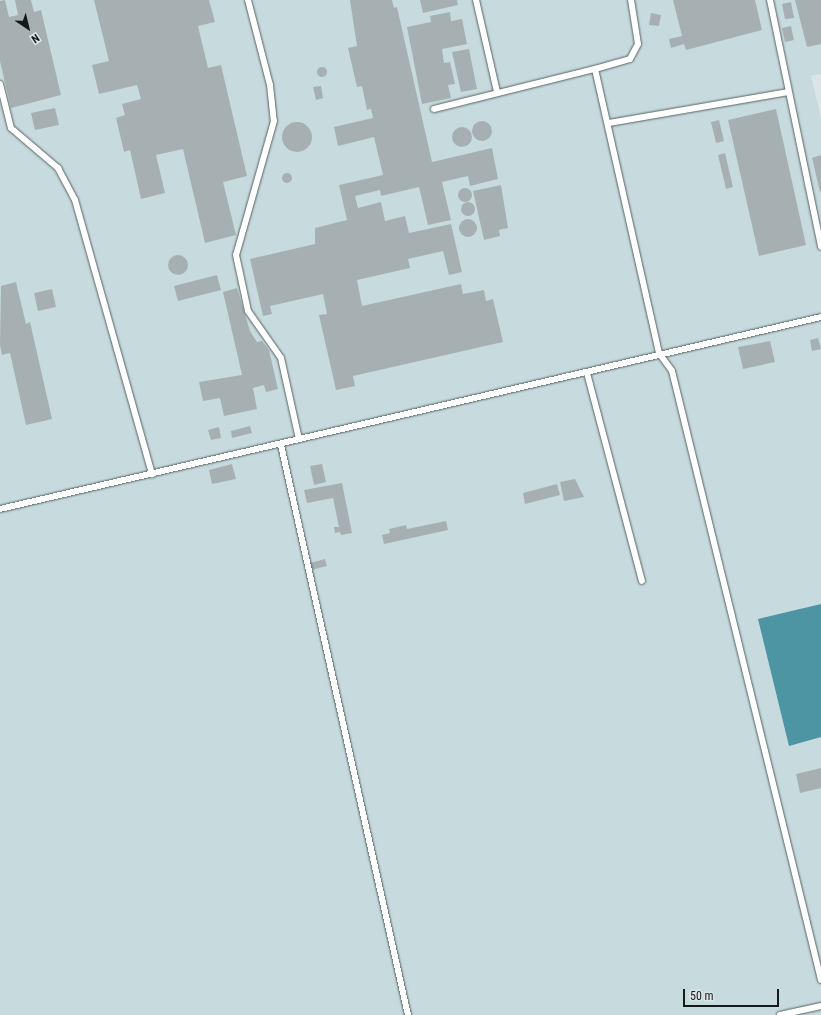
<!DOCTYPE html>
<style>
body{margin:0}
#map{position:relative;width:821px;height:1015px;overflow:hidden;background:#dbe5e7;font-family:"Roboto Condensed",sans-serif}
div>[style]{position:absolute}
.built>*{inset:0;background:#c7dbdf}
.water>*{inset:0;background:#4d95a3}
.building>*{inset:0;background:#a6b0b2}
.round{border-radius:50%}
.roads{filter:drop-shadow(0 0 1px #586163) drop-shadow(0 0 1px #586163)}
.lane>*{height:6px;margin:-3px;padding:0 3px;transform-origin:3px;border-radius:3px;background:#fff}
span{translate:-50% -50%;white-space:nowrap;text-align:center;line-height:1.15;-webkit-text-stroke:3.5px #dbe5e7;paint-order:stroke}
.north{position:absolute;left:8px;top:8px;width:40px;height:40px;-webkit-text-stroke:3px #dbe5e7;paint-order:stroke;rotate:145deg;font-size:11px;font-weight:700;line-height:16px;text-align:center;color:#15191a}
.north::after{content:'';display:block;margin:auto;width:14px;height:18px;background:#15191a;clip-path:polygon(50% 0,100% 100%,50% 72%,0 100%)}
.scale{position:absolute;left:683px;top:989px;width:96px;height:18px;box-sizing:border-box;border:2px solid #15191a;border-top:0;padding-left:5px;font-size:12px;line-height:14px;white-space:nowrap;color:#15191a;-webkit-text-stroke:3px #dbe5e7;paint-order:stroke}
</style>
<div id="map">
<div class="built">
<div style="clip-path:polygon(0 0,821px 0,821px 74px,811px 76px,821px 118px,821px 1015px,0 1015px)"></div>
</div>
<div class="water">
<div style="clip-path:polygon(821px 604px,821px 737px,789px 746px,758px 619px)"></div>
</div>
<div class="building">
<div style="clip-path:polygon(5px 0,9px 17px,18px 15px,15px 0,31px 0,34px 12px,41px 10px,61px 95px,11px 108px,0 61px,0 1px)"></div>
<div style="clip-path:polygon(94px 0,209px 0,215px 22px,198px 26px,208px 68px,221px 65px,247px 176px,223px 182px,236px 235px,205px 243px,183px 149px,156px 155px,165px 193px,141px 199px,130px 150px,124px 152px,116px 118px,125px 115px,122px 104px,141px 99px,137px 85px,99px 94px,92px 65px,109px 61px)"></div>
<div style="clip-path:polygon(350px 0,392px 0,394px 8px,397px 7px,432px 162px,492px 148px,498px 179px,470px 186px,468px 176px,442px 182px,451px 220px,428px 225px,419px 187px,381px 196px,380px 190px,355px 196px,358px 208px,381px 202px,385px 221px,405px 216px,409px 233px,451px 224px,462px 272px,449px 275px,443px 251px,408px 259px,410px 268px,357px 280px,362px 306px,461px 284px,463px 294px,484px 290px,486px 301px,493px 299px,503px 342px,353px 376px,355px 386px,336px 390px,319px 315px,327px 314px,323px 294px,270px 306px,272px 314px,263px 316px,250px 259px,315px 244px,315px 228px,347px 220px,339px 185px,383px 175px,374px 137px,338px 146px,334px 127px,373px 118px,371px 109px,367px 110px,362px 86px,357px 87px,348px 48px,357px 46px)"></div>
<div style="clip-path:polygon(420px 0,457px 0,458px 5px,423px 13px)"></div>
<div style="clip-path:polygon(673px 0,755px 0,762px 30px,686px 50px,684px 44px,671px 48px,669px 39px,682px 36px)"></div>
<div style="clip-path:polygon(795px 0,821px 0,821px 44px,807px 47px)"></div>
<div style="clip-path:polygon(791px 2px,794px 18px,785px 19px,782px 4px)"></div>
<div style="clip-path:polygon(450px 12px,451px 21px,462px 19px,467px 44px,442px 49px,444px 63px,450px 62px,455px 84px,448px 85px,451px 98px,422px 104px,407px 27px,431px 22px,430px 16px)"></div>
<div style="clip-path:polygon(651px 13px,661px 15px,659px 26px,649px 25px)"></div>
<div style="clip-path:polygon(791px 26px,794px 40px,785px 42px,782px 28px)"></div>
<div style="clip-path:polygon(469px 49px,477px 89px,461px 92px,452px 52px)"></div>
<div class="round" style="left:317px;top:67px;width:10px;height:10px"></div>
<div style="clip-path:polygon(321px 86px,323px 98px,316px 100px,313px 87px)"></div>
<div style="clip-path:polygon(55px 108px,59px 125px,35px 130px,31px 113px)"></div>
<div style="clip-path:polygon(776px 109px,806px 245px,759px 256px,728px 120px)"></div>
<div style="clip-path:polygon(719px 120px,724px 141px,716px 143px,711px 122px)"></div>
<div class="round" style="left:472px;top:121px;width:20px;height:20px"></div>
<div class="round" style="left:282px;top:122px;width:30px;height:30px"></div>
<div class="round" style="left:452px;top:127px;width:20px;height:20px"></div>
<div style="clip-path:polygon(725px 153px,733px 187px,726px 189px,718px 155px)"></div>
<div style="clip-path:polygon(821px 155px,821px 191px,820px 192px,812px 158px)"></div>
<div class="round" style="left:282px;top:173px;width:10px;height:10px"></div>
<div style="clip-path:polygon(501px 185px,508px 228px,499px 230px,500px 236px,484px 240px,473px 191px)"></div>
<div class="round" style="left:458px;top:188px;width:14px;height:14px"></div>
<div class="round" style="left:461px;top:202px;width:14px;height:14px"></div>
<div class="round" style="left:459px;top:219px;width:18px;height:18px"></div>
<div class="round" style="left:168px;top:255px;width:20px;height:20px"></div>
<div style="clip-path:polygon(217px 275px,221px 290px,178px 301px,174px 286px)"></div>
<div style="clip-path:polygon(16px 282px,26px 324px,30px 322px,52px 419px,26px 425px,10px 353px,2px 355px,0 345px,1px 286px)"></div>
<div style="clip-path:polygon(237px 288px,250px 331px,257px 342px,262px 341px,269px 350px,278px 389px,266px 392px,264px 385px,253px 388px,257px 409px,224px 416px,220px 398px,203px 401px,199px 382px,242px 375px,223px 292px)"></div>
<div style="clip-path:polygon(52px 289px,56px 307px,38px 311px,34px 293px)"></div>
<div style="clip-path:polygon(818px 338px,821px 349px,812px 351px,810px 340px)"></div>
<div style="clip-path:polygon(770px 341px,775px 362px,743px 369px,738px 347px)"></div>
<div style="clip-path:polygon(250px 426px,252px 433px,232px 438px,231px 431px)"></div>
<div style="clip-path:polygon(219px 427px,221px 438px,211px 440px,208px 430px)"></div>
<div style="clip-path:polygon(232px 464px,236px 479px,212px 484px,209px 470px)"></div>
<div style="clip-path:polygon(322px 464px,326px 482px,314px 485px,310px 466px)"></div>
<div style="clip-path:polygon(575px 479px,584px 497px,564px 501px,560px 482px)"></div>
<div style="clip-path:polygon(342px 483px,352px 533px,341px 535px,340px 532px,335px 533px,334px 527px,339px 527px,333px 498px,307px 503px,304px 490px)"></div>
<div style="clip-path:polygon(557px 484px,560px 495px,525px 504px,523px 493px)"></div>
<div style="clip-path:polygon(446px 521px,448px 530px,384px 544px,382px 535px,390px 533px,389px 529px,406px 525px,407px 529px)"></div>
<div style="clip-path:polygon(325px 559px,327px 566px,311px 570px,310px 563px)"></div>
<div style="clip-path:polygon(821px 768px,821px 788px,800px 793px,796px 774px)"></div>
</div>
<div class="roads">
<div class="lane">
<div style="left:248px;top:0;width:88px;rotate:75.5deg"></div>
<div style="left:270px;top:85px;width:36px;rotate:84deg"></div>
<div style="left:274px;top:121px;width:139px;rotate:105.8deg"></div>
<div style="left:236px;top:255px;width:57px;rotate:77.9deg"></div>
<div style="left:248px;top:311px;width:57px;rotate:54.9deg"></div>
<div style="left:281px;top:358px;width:83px;rotate:77.5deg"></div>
<div style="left:476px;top:0;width:94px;rotate:77.1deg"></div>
<div style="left:770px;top:0;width:252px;rotate:78.3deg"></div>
<div style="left:595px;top:69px;width:36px;rotate:-16deg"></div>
<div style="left:630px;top:59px;width:17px;rotate:-62deg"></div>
<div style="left:638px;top:44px;width:45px;rotate:-99deg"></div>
<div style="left:0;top:84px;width:45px;rotate:76deg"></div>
<div style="left:11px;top:128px;width:62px;rotate:40.4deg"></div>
<div style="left:58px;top:168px;width:36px;rotate:62deg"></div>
<div style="left:75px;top:200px;width:285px;rotate:74.3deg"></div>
<div style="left:434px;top:109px;width:166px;rotate:-14deg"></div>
<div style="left:595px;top:69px;width:291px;rotate:77.3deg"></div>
<div style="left:659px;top:353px;width:22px;rotate:54deg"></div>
<div style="left:672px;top:371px;width:627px;rotate:76.25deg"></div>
<div style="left:609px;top:123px;width:182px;rotate:-9.8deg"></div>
<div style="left:587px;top:373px;width:215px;rotate:75.2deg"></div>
<div style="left:281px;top:445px;width:584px;rotate:77.44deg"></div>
<div style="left:0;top:509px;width:843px;rotate:-13.16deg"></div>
<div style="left:780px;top:1015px;width:42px;rotate:-12.4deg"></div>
</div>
</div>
<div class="north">N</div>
<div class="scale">50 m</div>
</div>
